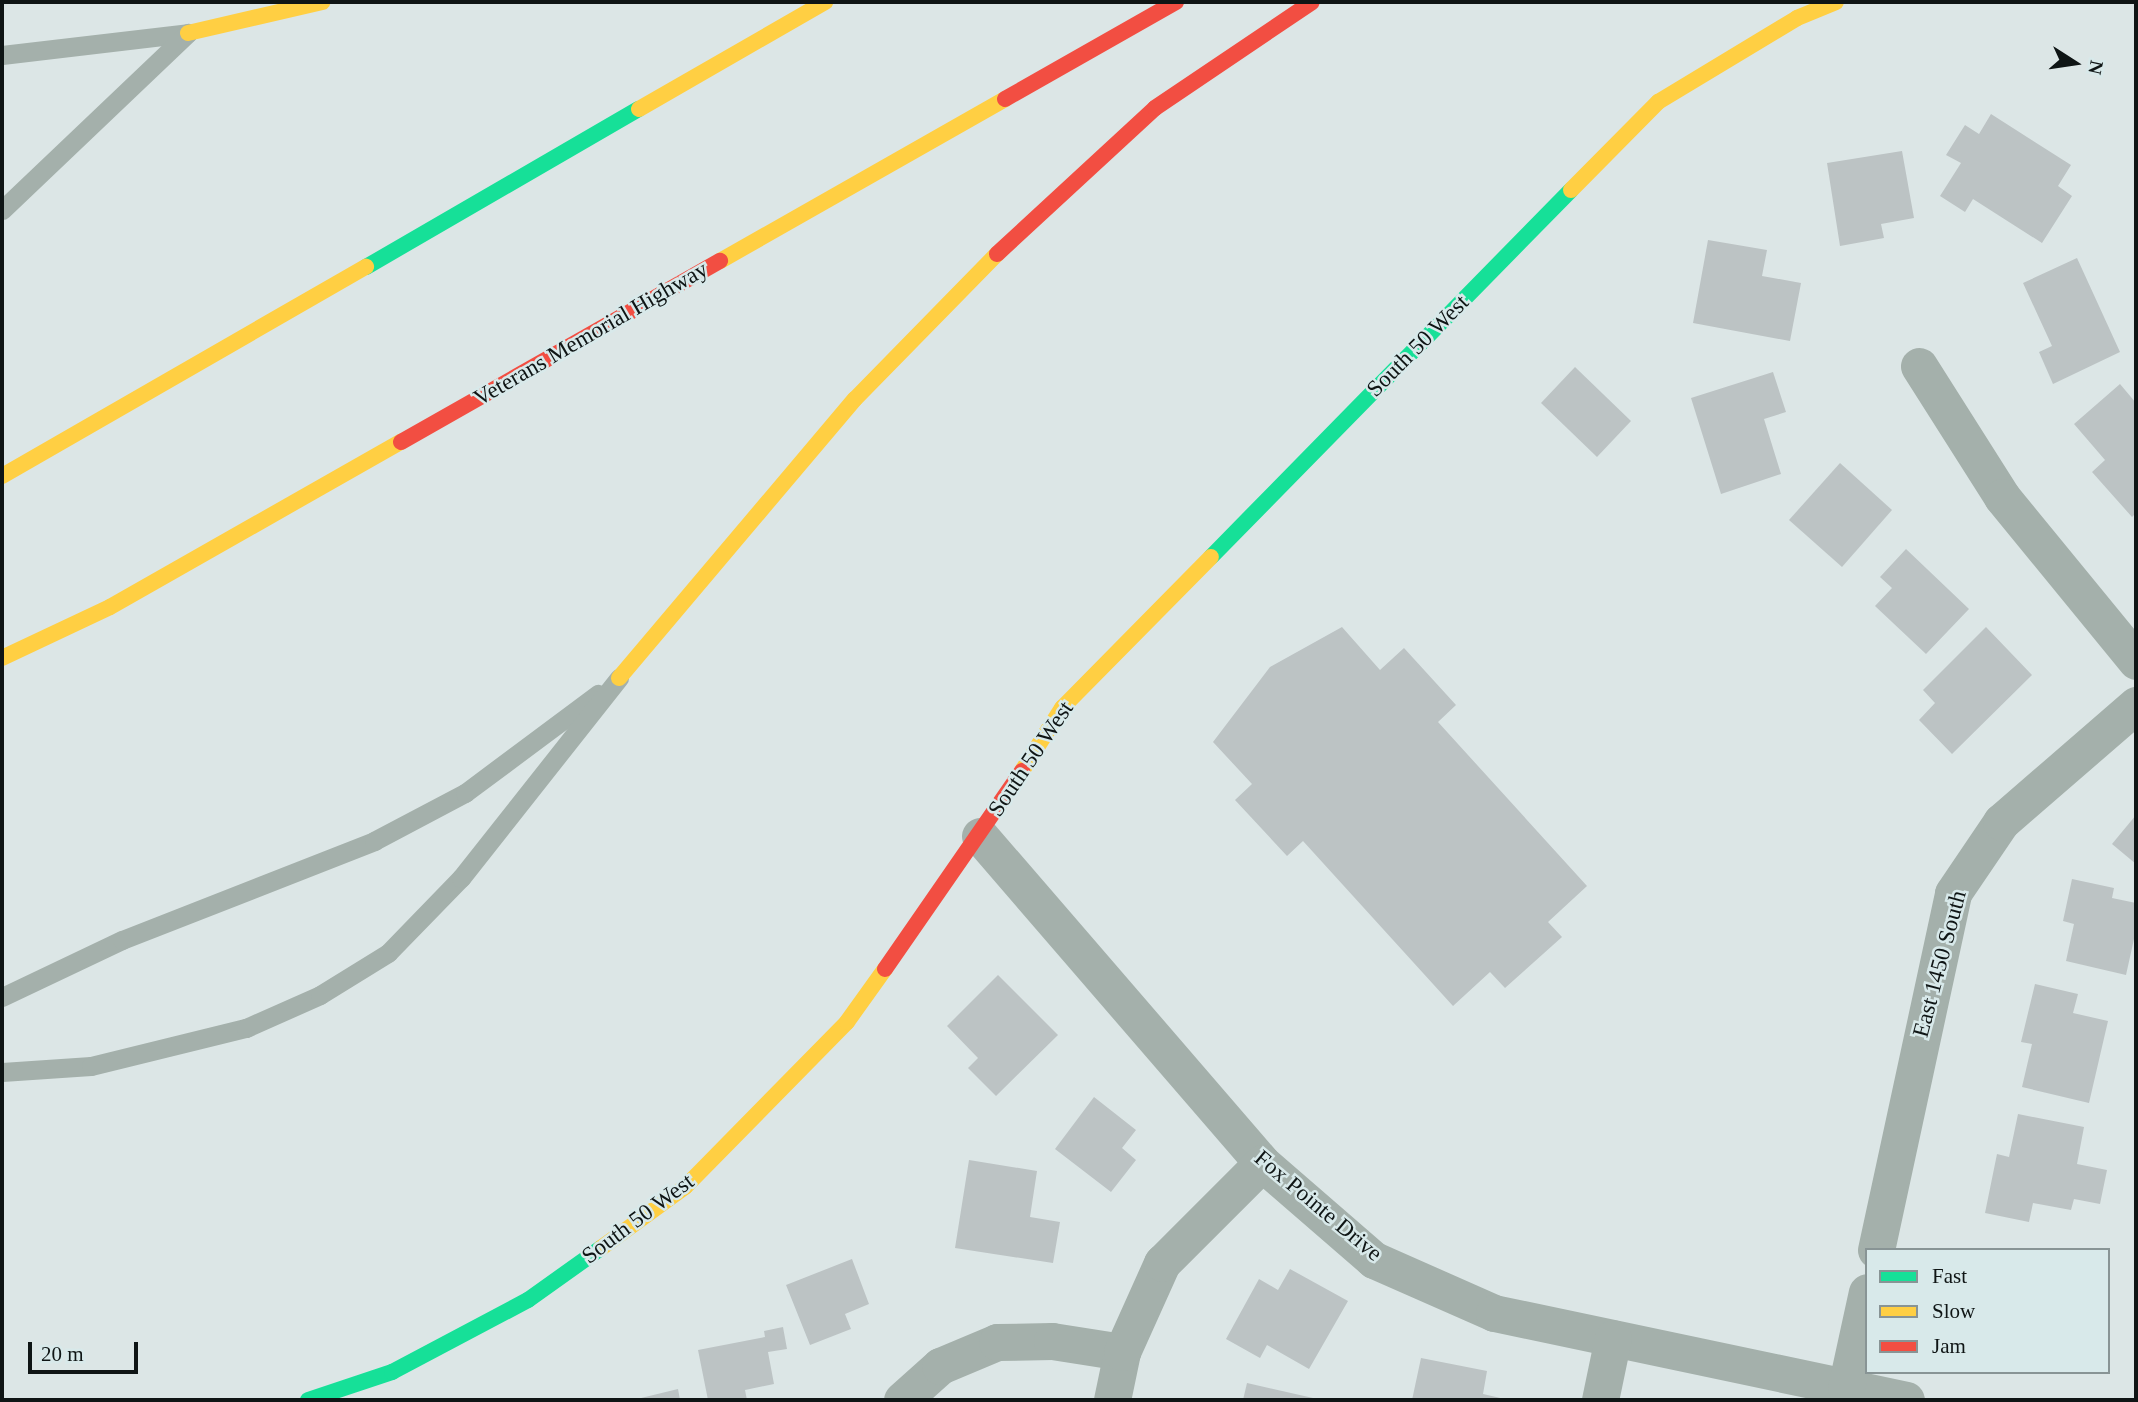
<!DOCTYPE html>
<style>
body{margin:0}
#map{position:relative;width:2138px;height:1402px;overflow:hidden;background:#dce6e6;font-family:"Times New Roman",serif}
div>[style]{position:absolute}
.building>*{inset:0;background:#bcc3c4}
.lane>*{height:19px;margin:-9.5px;padding:0 9.5px;transform-origin:9.5px;border-radius:9.5px;background:#a4b0ab}
.street>*{height:37px;margin:-18.5px;padding:0 18.5px;transform-origin:18.5px;border-radius:18.5px;background:#a4b0ab}
.fast>*{height:16px;margin:-8px;padding:0 8px;transform-origin:8px;border-radius:8px;background:#16e098}
.slow>*{height:16px;margin:-8px;padding:0 8px;transform-origin:8px;border-radius:8px;background:#ffcf43}
.jam>*{height:16px;margin:-8px;padding:0 8px;transform-origin:8px;border-radius:8px;background:#f24e42}
span{translate:-50% -50%;white-space:nowrap;text-align:center;line-height:1.15;-webkit-text-stroke:5px #d8e9ea;paint-order:stroke}
.street-label{font-size:23px;color:#0f1515}
.frame{position:absolute;inset:0;border:4px solid #0f1515;pointer-events:none}
.legend{position:absolute;left:1865px;top:1248px;width:245px;height:126px;box-sizing:border-box;background:#d8e9ea;border:2px solid #889495;margin:0;padding:9px 12px;list-style:none;font-size:21px;color:#0f1515}
.legend li{display:flex;align-items:center;gap:14px;height:35px}
.legend b{width:35px;border:2px solid #889495}
.north{position:absolute;left:2040px;top:28px;width:70px;height:70px;-webkit-text-stroke:5px #d8e9ea;paint-order:stroke;rotate:102deg;font-size:19px;font-weight:700;line-height:28px;text-align:center;color:#0f1515}
.north::after{content:'';display:block;margin:auto;width:24px;height:32px;background:#0f1515;clip-path:polygon(50% 0,100% 100%,50% 72%,0 100%)}
.scale{position:absolute;left:28px;top:1342px;width:110px;height:32px;box-sizing:border-box;border:4px solid #0f1515;border-top:0;padding-left:9px;font-size:21px;line-height:24px;white-space:nowrap;color:#0f1515;-webkit-text-stroke:5px #d8e9ea;paint-order:stroke}
</style>
<div id="map">
<div class="building">
<div style="clip-path:polygon(1991px 114px,2071px 165px,2058px 186px,2072px 196px,2042px 243px,1973px 199px,1965px 212px,1940px 196px,1961px 163px,1946px 155px,1965px 125px,1979px 134px)"></div>
<div style="clip-path:polygon(1902px 151px,1914px 218px,1881px 224px,1884px 238px,1840px 246px,1827px 163px)"></div>
<div style="clip-path:polygon(1708px 240px,1767px 250px,1762px 276px,1801px 283px,1790px 341px,1693px 323px)"></div>
<div style="clip-path:polygon(2077px 258px,2120px 352px,2053px 384px,2039px 352px,2052px 346px,2023px 283px)"></div>
<div style="clip-path:polygon(1575px 367px,1631px 421px,1597px 457px,1541px 403px)"></div>
<div style="clip-path:polygon(1773px 372px,1786px 412px,1764px 419px,1781px 474px,1721px 494px,1691px 398px)"></div>
<div style="clip-path:polygon(2120px 384px,2136px 403px,2136px 513px,2132px 517px,2092px 472px,2105px 460px,2074px 424px)"></div>
<div style="clip-path:polygon(1840px 463px,1892px 510px,1842px 567px,1789px 520px)"></div>
<div style="clip-path:polygon(1906px 549px,1969px 609px,1926px 654px,1875px 606px,1892px 588px,1880px 577px)"></div>
<div style="clip-path:polygon(1342px 627px,1380px 670px,1404px 648px,1456px 705px,1438px 722px,1587px 886px,1548px 922px,1562px 937px,1505px 988px,1490px 972px,1453px 1006px,1303px 841px,1287px 856px,1235px 800px,1252px 784px,1213px 742px,1270px 667px)"></div>
<div style="clip-path:polygon(1986px 627px,2032px 675px,1952px 754px,1919px 720px,1935px 703px,1923px 690px)"></div>
<div style="clip-path:polygon(2136px 815px,2136px 864px,2112px 844px)"></div>
<div style="clip-path:polygon(2072px 879px,2114px 888px,2112px 898px,2136px 903px,2136px 930px,2126px 975px,2066px 961px,2074px 924px,2063px 921px)"></div>
<div style="clip-path:polygon(998px 975px,1058px 1035px,996px 1096px,968px 1068px,978px 1058px,947px 1026px)"></div>
<div style="clip-path:polygon(2035px 984px,2078px 994px,2073px 1013px,2108px 1021px,2089px 1103px,2022px 1087px,2032px 1044px,2021px 1042px)"></div>
<div style="clip-path:polygon(1094px 1097px,1136px 1130px,1122px 1148px,1136px 1160px,1111px 1192px,1055px 1149px)"></div>
<div style="clip-path:polygon(2018px 1114px,2084px 1127px,2077px 1164px,2107px 1170px,2100px 1204px,2074px 1199px,2071px 1210px,2033px 1203px,2029px 1222px,1985px 1213px,1997px 1154px,2009px 1157px)"></div>
<div style="clip-path:polygon(969px 1160px,1037px 1171px,1030px 1217px,1060px 1222px,1053px 1263px,955px 1248px)"></div>
<div style="clip-path:polygon(852px 1259px,869px 1304px,845px 1314px,851px 1329px,810px 1345px,786px 1285px)"></div>
<div style="clip-path:polygon(1290px 1269px,1348px 1301px,1309px 1369px,1267px 1345px,1260px 1358px,1226px 1339px,1259px 1279px,1278px 1290px)"></div>
<div style="clip-path:polygon(783px 1327px,787px 1349px,768px 1352px,774px 1384px,745px 1390px,747px 1400px,708px 1400px,698px 1350px,765px 1337px,764px 1331px)"></div>
<div style="clip-path:polygon(1421px 1358px,1487px 1371px,1483px 1394px,1509px 1400px,1412px 1400px)"></div>
<div style="clip-path:polygon(1247px 1383px,1313px 1398px,1312px 1400px,1243px 1400px)"></div>
<div style="clip-path:polygon(678px 1389px,680px 1400px,638px 1400px,637px 1399px)"></div>
</div>
<div class="lane">
<div style="left:2px;top:55px;width:187px;rotate:-6.7deg"></div>
<div style="left:2px;top:210px;width:257px;rotate:-43.6deg"></div>
<div style="left:2px;top:997px;width:133px;rotate:-25.4deg"></div>
<div style="left:122px;top:940px;width:271px;rotate:-21.4deg"></div>
<div style="left:374px;top:841px;width:103px;rotate:-27.8deg"></div>
<div style="left:465px;top:793px;width:166px;rotate:-36.7deg"></div>
<div style="left:2px;top:1072px;width:89px;rotate:-3.9deg"></div>
<div style="left:91px;top:1066px;width:160px;rotate:-13.8deg"></div>
<div style="left:246px;top:1028px;width:81px;rotate:-24deg"></div>
<div style="left:320px;top:995px;width:80px;rotate:-31.7deg"></div>
<div style="left:388px;top:953px;width:105px;rotate:-45.8deg"></div>
<div style="left:461px;top:878px;width:255px;rotate:-51.7deg"></div>
</div>
<div class="street">
<div style="left:1919px;top:366px;width:155px;rotate:57.6deg"></div>
<div style="left:2002px;top:497px;width:212px;rotate:50.7deg"></div>
<div style="left:980px;top:836px;width:432px;rotate:49.2deg"></div>
<div style="left:1262px;top:1163px;width:148px;rotate:40.9deg"></div>
<div style="left:1374px;top:1260px;width:131px;rotate:23.8deg"></div>
<div style="left:1494px;top:1313px;width:421px;rotate:11.9deg"></div>
<div style="left:1876px;top:1250px;width:365px;rotate:-77.8deg"></div>
<div style="left:1953px;top:893px;width:86px;rotate:-55.9deg"></div>
<div style="left:2001px;top:822px;width:179px;rotate:-40.9deg"></div>
<div style="left:1846px;top:1388px;width:98px;rotate:-77.7deg"></div>
<div style="left:902px;top:1400px;width:51px;rotate:-41.8deg"></div>
<div style="left:940px;top:1366px;width:62px;rotate:-22.8deg"></div>
<div style="left:997px;top:1342px;width:55px;rotate:-1deg"></div>
<div style="left:1052px;top:1341px;width:71px;rotate:8.9deg"></div>
<div style="left:1112px;top:1400px;width:49px;rotate:-78.2deg"></div>
<div style="left:1122px;top:1352px;width:98px;rotate:-65.8deg"></div>
<div style="left:1162px;top:1263px;width:141px;rotate:-45deg"></div>
<div style="left:1600px;top:1400px;width:63px;rotate:-78.2deg"></div>
</div>
<div class="fast">
<div style="left:366px;top:267px;width:315px;rotate:-30.1deg"></div>
<div style="left:1211px;top:557px;width:514px;rotate:-45.55deg"></div>
<div style="left:308px;top:1400px;width:89px;rotate:-18.4deg"></div>
<div style="left:392px;top:1372px;width:154px;rotate:-27.9deg"></div>
<div style="left:528px;top:1300px;width:90px;rotate:-35.5deg"></div>
</div>
<div class="slow">
<div style="left:188px;top:33px;width:138px;rotate:-13deg"></div>
<div style="left:639px;top:109px;width:215px;rotate:-29.9deg"></div>
<div style="left:1571px;top:190px;width:124px;rotate:-45.3deg"></div>
<div style="left:1658px;top:102px;width:162px;rotate:-31.1deg"></div>
<div style="left:1797px;top:18px;width:42px;rotate:-22.3deg"></div>
<div style="left:720px;top:261px;width:328px;rotate:-29.6deg"></div>
<div style="left:2px;top:476px;width:420px;rotate:-29.9deg"></div>
<div style="left:2px;top:658px;width:119px;rotate:-25.3deg"></div>
<div style="left:110px;top:607px;width:335px;rotate:-29.6deg"></div>
<div style="left:619px;top:678px;width:365px;rotate:-49.8deg"></div>
<div style="left:855px;top:399px;width:203px;rotate:-45.6deg"></div>
<div style="left:1022px;top:771px;width:75px;rotate:-57.6deg"></div>
<div style="left:1062px;top:708px;width:212px;rotate:-45.4deg"></div>
<div style="left:601px;top:1248px;width:104px;rotate:-36deg"></div>
<div style="left:685px;top:1187px;width:231px;rotate:-45.5deg"></div>
<div style="left:847px;top:1022px;width:65px;rotate:-54.4deg"></div>
</div>
<div class="jam">
<div style="left:1005px;top:99px;width:197px;rotate:-29.6deg"></div>
<div style="left:997px;top:254px;width:215px;rotate:-42.7deg"></div>
<div style="left:1155px;top:108px;width:189px;rotate:-34deg"></div>
<div style="left:401px;top:442px;width:367px;rotate:-29.6deg"></div>
<div style="left:885px;top:969px;width:241px;rotate:-55.3deg"></div>
</div>
<div class="street-label">
<span style="left:591px;top:334px;rotate:-30deg">Veterans Memorial Highway</span>
<span style="left:1418px;top:346px;rotate:-45deg">South 50 West</span>
<span style="left:1031px;top:759px;rotate:-56deg">South 50 West</span>
<span style="left:1940px;top:964px;rotate:-75deg">East 1450 South</span>
<span style="left:1318px;top:1206px;rotate:40deg">Fox Pointe Drive</span>
<span style="left:638px;top:1219px;rotate:-37deg">South 50 West</span>
</div>
<div class="frame"></div>
<ul class="legend">
<li><b style="height:9px;background:#16e098"></b>Fast</li>
<li><b style="height:9px;background:#ffcf43"></b>Slow</li>
<li><b style="height:9px;background:#f24e42"></b>Jam</li>
</ul>
<div class="north">N</div>
<div class="scale">20 m</div>
</div>
